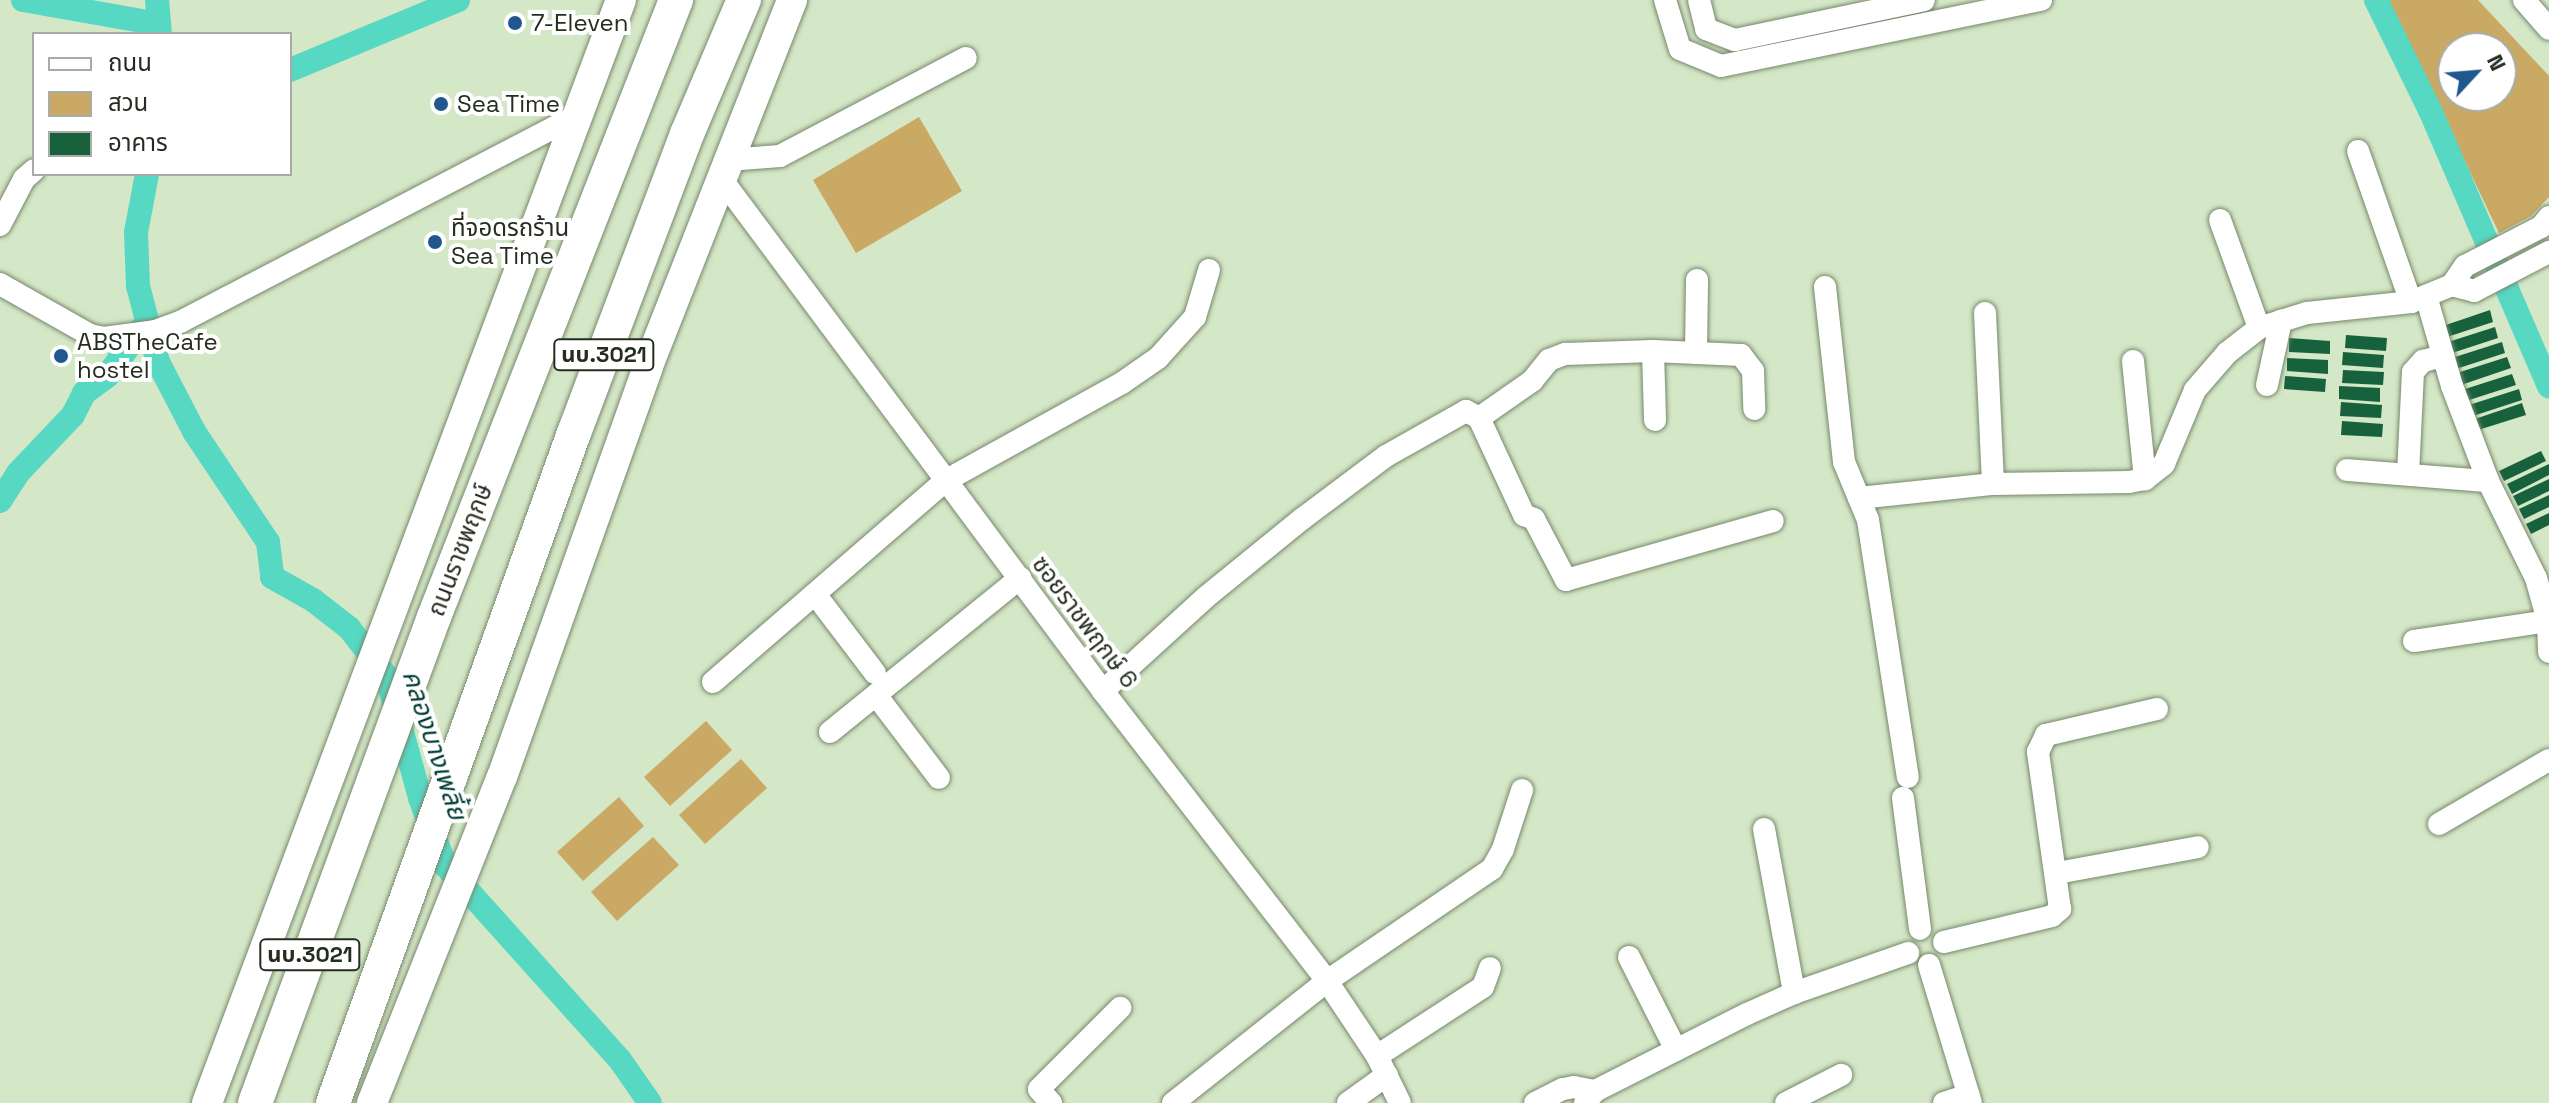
<!DOCTYPE html>
<meta charset="utf-8">
<style>
body{margin:0}
#map{position:relative;width:2549px;height:1103px;overflow:hidden;background:#d4e7c7;font-family:"Space Grotesk","Noto Sans Thai",sans-serif}
div>[style]{position:absolute}
.green>*{inset:0;background:#caa964}
.canal>*{height:24px;margin:-12px;padding:0 12px;transform-origin:12px;border-radius:12px;background:#56d8c3}
.building>*{inset:0;background:#17623c}
.roads{filter:drop-shadow(0 0 2px #77886b) drop-shadow(0 0 2px #77886b)}
.minor>*{height:22px;margin:-11px;padding:0 11px;transform-origin:11px;border-radius:11px;background:#fff}
.secondary>*{height:30px;margin:-15px;padding:0 15px;transform-origin:15px;border-radius:15px;background:#fff}
.primary>*{height:34px;margin:-17px;padding:0 17px;transform-origin:17px;border-radius:17px;background:#fff}
.dots>*{width:22px;height:22px;translate:-50% -50%;box-sizing:border-box;border:4px solid #fff;border-radius:50%}
span{translate:-50% -50%;white-space:nowrap;text-align:center;line-height:1.15;-webkit-text-stroke:8px #fff;paint-order:stroke}
.shield-label span{padding:2px 6px;background:#fff;border:2px solid;border-radius:6px;-webkit-text-stroke-width:0}
.shield-label{font-size:22px;color:#252c20;font-weight:700}
.poi-label{font-size:24px;color:#252c20}
.left{translate:0 -50%;text-align:left}
.street-label{font-size:24px;color:#252c20}
.water-label{font-size:26px;color:#003c34;font-style:italic}
.legend{position:absolute;left:32px;top:32px;width:260px;height:144px;box-sizing:border-box;background:#fff;border:2px solid #a8aba6;margin:0;padding:10px 14px;list-style:none;font-size:24px;color:#252c20}
.legend li{display:flex;align-items:center;gap:16px;height:40px}
.legend b{width:40px;border:2px solid #a8aba6}
.north{position:absolute;left:2437px;top:32px;width:80px;height:80px;box-sizing:border-box;background:#fff;border:2px solid #a8aba6;border-radius:50%;rotate:64deg;font-size:22px;font-weight:700;line-height:32px;text-align:center;color:#252c20}
.north::after{content:'';display:block;margin:auto;width:28px;height:36px;background:#21578f;clip-path:polygon(50% 0,100% 100%,50% 72%,0 100%)}
</style>
<div id="map">
<div class="green">
<div style="clip-path:polygon(evenodd,2388px 0,2478px 0,2549px 76px,2549px 197px,2531px 216px,2499px 233px,2388px 0,2501px 48px,2501px 96px,2453px 96px,2453px 48px,2501px 48px)"></div>
<div style="clip-path:polygon(919px 117px,962px 191px,856px 253px,813px 180px)"></div>
<div style="clip-path:polygon(706px 721px,732px 750px,670px 806px,644px 777px)"></div>
<div style="clip-path:polygon(741px 759px,767px 788px,705px 844px,679px 815px)"></div>
<div style="clip-path:polygon(619px 797px,644px 826px,583px 881px,557px 852px)"></div>
<div style="clip-path:polygon(653px 837px,679px 865px,617px 921px,591px 892px)"></div>
</div>
<div class="canal">
<div style="left:23px;top:0;width:138px;rotate:10deg"></div>
<div style="left:157px;top:0;width:34px;rotate:85deg"></div>
<div style="left:2376px;top:0;width:123px;rotate:63.9deg"></div>
<div style="left:2430px;top:110px;width:301px;rotate:66.7deg"></div>
<div style="left:290px;top:70px;width:182px;rotate:-22.6deg"></div>
<div style="left:147px;top:174px;width:59px;rotate:100.7deg"></div>
<div style="left:136px;top:232px;width:54px;rotate:87.9deg"></div>
<div style="left:138px;top:286px;width:79px;rotate:75.3deg"></div>
<div style="left:158px;top:362px;width:80px;rotate:62.5deg"></div>
<div style="left:195px;top:433px;width:131px;rotate:56.2deg"></div>
<div style="left:268px;top:542px;width:35px;rotate:83deg"></div>
<div style="left:272px;top:577px;width:47px;rotate:29.3deg"></div>
<div style="left:313px;top:600px;width:46px;rotate:37.9deg"></div>
<div style="left:349px;top:628px;width:62px;rotate:52.2deg"></div>
<div style="left:387px;top:677px;width:125px;rotate:74.7deg"></div>
<div style="left:420px;top:798px;width:72px;rotate:69.5deg"></div>
<div style="left:445px;top:865px;width:262px;rotate:48.1deg"></div>
<div style="left:620px;top:1060px;width:52px;rotate:55.1deg"></div>
<div style="left:0;top:501px;width:33px;rotate:-57deg"></div>
<div style="left:18px;top:473px;width:80px;rotate:-46.5deg"></div>
<div style="left:73px;top:415px;width:25px;rotate:-63deg"></div>
<div style="left:84px;top:393px;width:29px;rotate:-36deg"></div>
<div style="left:107px;top:376px;width:67px;rotate:-53.5deg"></div>
</div>
<div class="building">
<div style="clip-path:polygon(2490px 310px,2493px 322px,2444px 338px,2440px 327px)"></div>
<div style="clip-path:polygon(2495px 327px,2498px 338px,2449px 354px,2445px 343px)"></div>
<div style="clip-path:polygon(2346px 335px,2387px 338px,2386px 351px,2345px 348px)"></div>
<div style="clip-path:polygon(2289px 338px,2330px 341px,2330px 354px,2289px 352px)"></div>
<div style="clip-path:polygon(2502px 342px,2505px 353px,2456px 369px,2452px 358px)"></div>
<div style="clip-path:polygon(2343px 352px,2384px 355px,2383px 368px,2342px 365px)"></div>
<div style="clip-path:polygon(2507px 357px,2511px 368px,2461px 385px,2457px 373px)"></div>
<div style="clip-path:polygon(2287px 358px,2328px 360px,2328px 374px,2287px 371px)"></div>
<div style="clip-path:polygon(2343px 370px,2384px 372px,2383px 385px,2342px 383px)"></div>
<div style="clip-path:polygon(2512px 374px,2516px 385px,2466px 401px,2462px 390px)"></div>
<div style="clip-path:polygon(2285px 376px,2326px 379px,2325px 392px,2284px 389px)"></div>
<div style="clip-path:polygon(2339px 386px,2380px 388px,2380px 402px,2339px 399px)"></div>
<div style="clip-path:polygon(2519px 389px,2522px 400px,2473px 416px,2469px 405px)"></div>
<div style="clip-path:polygon(2341px 402px,2382px 405px,2381px 418px,2340px 416px)"></div>
<div style="clip-path:polygon(2522px 403px,2526px 415px,2475px 431px,2472px 420px)"></div>
<div style="clip-path:polygon(2342px 421px,2383px 424px,2382px 437px,2341px 435px)"></div>
<div style="clip-path:polygon(2541px 451px,2546px 461px,2504px 481px,2499px 471px)"></div>
<div style="clip-path:polygon(2549px 464px,2549px 475px,2512px 494px,2507px 484px)"></div>
<div style="clip-path:polygon(2549px 479px,2549px 491px,2518px 506px,2513px 496px)"></div>
<div style="clip-path:polygon(2549px 495px,2549px 507px,2524px 519px,2519px 509px)"></div>
<div style="clip-path:polygon(2549px 513px,2549px 525px,2531px 534px,2526px 524px)"></div>
</div>
<div class="roads">
<div class="minor">
<div style="left:1665px;top:0;width:51px;rotate:73deg"></div>
<div style="left:1680px;top:49px;width:44px;rotate:22.5deg"></div>
<div style="left:1721px;top:66px;width:327px;rotate:-11.7deg"></div>
<div style="left:1699px;top:0;width:30px;rotate:76deg"></div>
<div style="left:1706px;top:29px;width:31px;rotate:21deg"></div>
<div style="left:1735px;top:40px;width:193px;rotate:-11.9deg"></div>
<div style="left:2524px;top:0;width:38px;rotate:49deg"></div>
<div style="left:2358px;top:151px;width:160px;rotate:70.7deg"></div>
<div style="left:728px;top:160px;width:52px;rotate:-4.4deg"></div>
<div style="left:780px;top:156px;width:210px;rotate:-27.8deg"></div>
<div style="left:720px;top:177px;width:641px;rotate:53.31deg"></div>
<div style="left:1103px;top:691px;width:366px;rotate:52.3deg"></div>
<div style="left:1327px;top:981px;width:90px;rotate:56.3deg"></div>
<div style="left:1377px;top:1056px;width:52px;rotate:63.9deg"></div>
<div style="left:2220px;top:220px;width:115px;rotate:70.1deg"></div>
<div style="left:0;top:225px;width:52px;rotate:-62.4deg"></div>
<div style="left:24px;top:179px;width:13px;rotate:-42deg"></div>
<div style="left:0;top:284px;width:103px;rotate:29.5deg"></div>
<div style="left:90px;top:335px;width:14px;rotate:12deg"></div>
<div style="left:104px;top:338px;width:51px;rotate:-7.8deg"></div>
<div style="left:155px;top:331px;width:29px;rotate:-20deg"></div>
<div style="left:182px;top:321px;width:442px;rotate:-27.5deg"></div>
<div style="left:2452px;top:285px;width:23px;rotate:15deg"></div>
<div style="left:2474px;top:291px;width:85px;rotate:-27.5deg"></div>
<div style="left:1825px;top:287px;width:176px;rotate:83.8deg"></div>
<div style="left:1844px;top:462px;width:63px;rotate:67.5deg"></div>
<div style="left:1868px;top:520px;width:260px;rotate:81.2deg"></div>
<div style="left:2426px;top:296px;width:94px;rotate:73.9deg"></div>
<div style="left:2452px;top:386px;width:102px;rotate:69.2deg"></div>
<div style="left:2488px;top:481px;width:108px;rotate:63.7deg"></div>
<div style="left:2536px;top:578px;width:45px;rotate:74.4deg"></div>
<div style="left:2548px;top:621px;width:31px;rotate:88deg"></div>
<div style="left:1985px;top:313px;width:171px;rotate:87.3deg"></div>
<div style="left:1653px;top:351px;width:69px;rotate:88.3deg"></div>
<div style="left:1696px;top:353px;width:73px;rotate:-89.2deg"></div>
<div style="left:2133px;top:361px;width:119px;rotate:84.2deg"></div>
<div style="left:2267px;top:385px;width:66px;rotate:-77.7deg"></div>
<div style="left:1479px;top:418px;width:65px;rotate:-34.9deg"></div>
<div style="left:1532px;top:381px;width:27px;rotate:-51deg"></div>
<div style="left:1549px;top:360px;width:17px;rotate:-21deg"></div>
<div style="left:1565px;top:354px;width:88px;rotate:-2deg"></div>
<div style="left:1653px;top:351px;width:88px;rotate:2.6deg"></div>
<div style="left:1741px;top:355px;width:20px;rotate:53deg"></div>
<div style="left:1753px;top:371px;width:38px;rotate:88deg"></div>
<div style="left:2347px;top:470px;width:141px;rotate:4.5deg"></div>
<div style="left:2408px;top:474px;width:102px;rotate:-87.2deg"></div>
<div style="left:2413px;top:372px;width:15px;rotate:-48deg"></div>
<div style="left:2423px;top:361px;width:21px;rotate:-14deg"></div>
<div style="left:1859px;top:498px;width:135px;rotate:-6deg"></div>
<div style="left:1993px;top:484px;width:136px;rotate:-0.8deg"></div>
<div style="left:2129px;top:482px;width:16px;rotate:-11deg"></div>
<div style="left:2145px;top:479px;width:24px;rotate:-38deg"></div>
<div style="left:2164px;top:464px;width:80px;rotate:-67.3deg"></div>
<div style="left:2195px;top:390px;width:49px;rotate:-49.1deg"></div>
<div style="left:2227px;top:353px;width:41px;rotate:-38deg"></div>
<div style="left:2259px;top:328px;width:50px;rotate:-17.4deg"></div>
<div style="left:2307px;top:313px;width:105px;rotate:-6deg"></div>
<div style="left:2411px;top:302px;width:44px;rotate:-22.5deg"></div>
<div style="left:2452px;top:285px;width:23px;rotate:-56deg"></div>
<div style="left:2465px;top:266px;width:85px;rotate:-27.2deg"></div>
<div style="left:2541px;top:227px;width:13px;rotate:-51deg"></div>
<div style="left:815px;top:594px;width:99px;rotate:52.8deg"></div>
<div style="left:2414px;top:641px;width:135px;rotate:-8.5deg"></div>
<div style="left:713px;top:682px;width:307px;rotate:-40.9deg"></div>
<div style="left:945px;top:481px;width:202px;rotate:-29deg"></div>
<div style="left:1122px;top:383px;width:44px;rotate:-34.8deg"></div>
<div style="left:1158px;top:358px;width:55px;rotate:-47.9deg"></div>
<div style="left:1195px;top:317px;width:49px;rotate:-73.4deg"></div>
<div style="left:1103px;top:691px;width:139px;rotate:-42.4deg"></div>
<div style="left:1206px;top:597px;width:124px;rotate:-39.1deg"></div>
<div style="left:1302px;top:519px;width:105px;rotate:-36.9deg"></div>
<div style="left:1386px;top:456px;width:92px;rotate:-29.4deg"></div>
<div style="left:1466px;top:411px;width:15px;rotate:28deg"></div>
<div style="left:1479px;top:418px;width:107px;rotate:65.1deg"></div>
<div style="left:1524px;top:515px;width:11px;rotate:22deg"></div>
<div style="left:1534px;top:519px;width:69px;rotate:62.3deg"></div>
<div style="left:1566px;top:580px;width:215px;rotate:-15.9deg"></div>
<div style="left:876px;top:695px;width:104px;rotate:52.8deg"></div>
<div style="left:830px;top:732px;width:245px;rotate:-39deg"></div>
<div style="left:1903px;top:798px;width:132px;rotate:82.6deg"></div>
<div style="left:2439px;top:824px;width:127px;rotate:-30.2deg"></div>
<div style="left:1764px;top:829px;width:167px;rotate:79.6deg"></div>
<div style="left:2057px;top:873px;width:143px;rotate:-10.4deg"></div>
<div style="left:1944px;top:942px;width:111px;rotate:-13.5deg"></div>
<div style="left:2052px;top:916px;width:11px;rotate:-41deg"></div>
<div style="left:2060px;top:909px;width:159px;rotate:-98deg"></div>
<div style="left:2038px;top:752px;width:19px;rotate:-65deg"></div>
<div style="left:2046px;top:735px;width:114px;rotate:-13.2deg"></div>
<div style="left:1629px;top:957px;width:104px;rotate:63.2deg"></div>
<div style="left:1929px;top:965px;width:144px;rotate:73.1deg"></div>
<div style="left:1377px;top:1056px;width:126px;rotate:-33.1deg"></div>
<div style="left:1483px;top:987px;width:20px;rotate:-70deg"></div>
<div style="left:1051px;top:1103px;width:18px;rotate:-131deg"></div>
<div style="left:1039px;top:1089px;width:115px;rotate:-45deg"></div>
<div style="left:1173px;top:1103px;width:196px;rotate:-38.4deg"></div>
<div style="left:1327px;top:981px;width:199px;rotate:-34.2deg"></div>
<div style="left:1492px;top:869px;width:23px;rotate:-61deg"></div>
<div style="left:1503px;top:849px;width:62px;rotate:-72.1deg"></div>
<div style="left:1348px;top:1103px;width:48px;rotate:-35.7deg"></div>
<div style="left:1535px;top:1103px;width:31px;rotate:-27deg"></div>
<div style="left:1563px;top:1089px;width:11px;rotate:-10deg"></div>
<div style="left:1574px;top:1087px;width:21px;rotate:11deg"></div>
<div style="left:1585px;top:1103px;width:16px;rotate:-50deg"></div>
<div style="left:1595px;top:1091px;width:170px;rotate:-26.9deg"></div>
<div style="left:1747px;top:1014px;width:51px;rotate:-24.1deg"></div>
<div style="left:1794px;top:993px;width:121px;rotate:-19.3deg"></div>
<div style="left:1786px;top:1103px;width:62px;rotate:-27deg"></div>
<div style="left:1944px;top:1103px;width:26px;rotate:-18deg"></div>
</div>
<div class="secondary">
<div style="left:207px;top:1103px;width:1178px;rotate:-69.43deg"></div>
<div style="left:372px;top:1103px;width:351px;rotate:-68.3deg"></div>
<div style="left:502px;top:777px;width:436px;rotate:-70.4deg"></div>
<div style="left:648px;top:366px;width:393px;rotate:-68.5deg"></div>
</div>
<div class="primary">
<div style="left:255px;top:1103px;width:518px;rotate:-69.78deg"></div>
<div style="left:434px;top:617px;width:663px;rotate:-68.58deg"></div>
<div style="left:333px;top:1103px;width:712px;rotate:-70.22deg"></div>
<div style="left:574px;top:433px;width:320px;rotate:-69.3deg"></div>
<div style="left:687px;top:134px;width:146px;rotate:-67deg"></div>
</div>
</div>
<div class="dots">
<div style="left:515px;top:23px;background:#21578f"></div>
<div style="left:441px;top:104px;background:#21578f"></div>
<div style="left:435px;top:242px;background:#21578f"></div>
<div style="left:61px;top:356px;background:#21578f"></div>
</div>
<div class="shield-label">
<span style="left:604px;top:355px">นบ.3021</span>
<span style="left:310px;top:955px">นบ.3021</span>
</div>
<div class="poi-label">
<span class="left" style="left:531px;top:23px">7-Eleven</span>
<span class="left" style="left:457px;top:104px">Sea Time</span>
<span class="left" style="left:451px;top:242px">ที่จอดรถร้าน<br>Sea Time</span>
<span class="left" style="left:77px;top:356px">ABSTheCafe<br>hostel</span>
</div>
<div class="street-label">
<span style="left:460px;top:550px;rotate:-69deg">ถนนราชพฤกษ์</span>
<span style="left:1085px;top:622px;rotate:53deg">ซอยราชพฤกษ์ 6</span>
</div>
<div class="water-label">
<span style="left:434px;top:745px;rotate:72deg">คลองบางเพลี้ย</span>
</div>
<ul class="legend">
<li><b style="height:10px;background:#fff"></b>ถนน</li>
<li><b style="height:22px;background:#caa964"></b>สวน</li>
<li><b style="height:22px;background:#17623c"></b>อาคาร</li>
</ul>
<div class="north">N</div>
</div>
